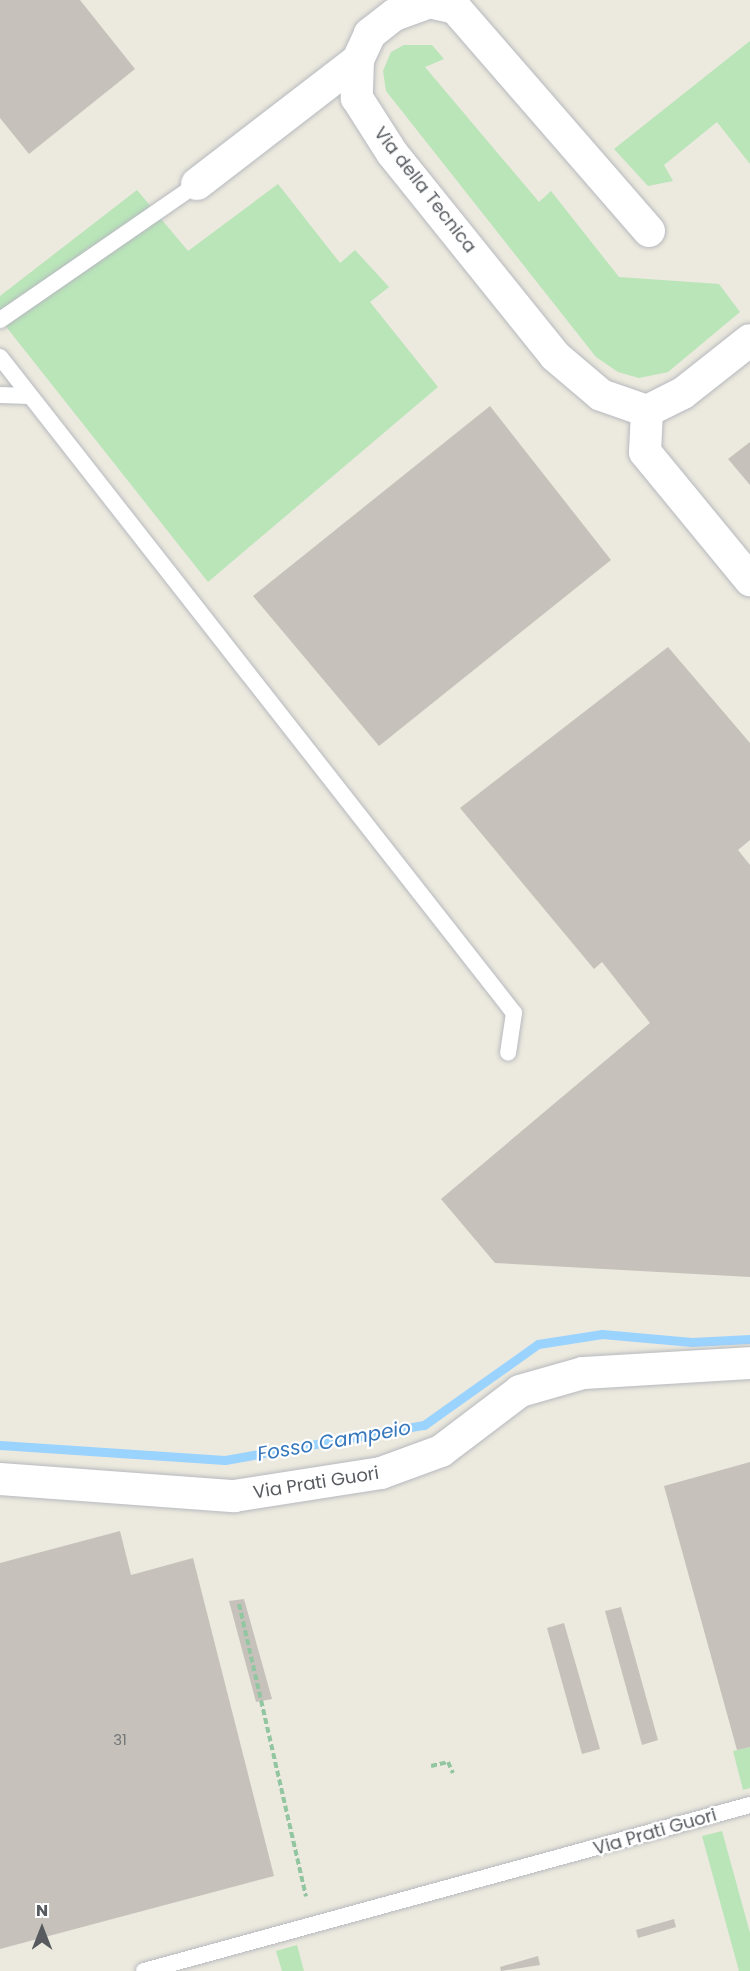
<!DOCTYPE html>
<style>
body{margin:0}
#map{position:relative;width:750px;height:1971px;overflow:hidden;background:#ece9de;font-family:Poppins,sans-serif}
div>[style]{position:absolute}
.green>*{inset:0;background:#b9e5b9}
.stream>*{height:9px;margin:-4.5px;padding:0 4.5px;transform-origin:4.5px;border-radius:4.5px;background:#9bd3ff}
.building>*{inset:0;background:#c6c2bb}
.path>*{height:4px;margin-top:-2px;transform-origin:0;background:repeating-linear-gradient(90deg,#91c6a0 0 6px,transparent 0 9px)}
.roads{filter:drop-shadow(0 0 2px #b6b9be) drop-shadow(0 0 2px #b6b9be)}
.service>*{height:16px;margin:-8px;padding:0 8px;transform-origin:8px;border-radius:8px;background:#fff}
.minor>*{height:32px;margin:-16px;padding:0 16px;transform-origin:16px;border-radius:16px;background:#fff}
span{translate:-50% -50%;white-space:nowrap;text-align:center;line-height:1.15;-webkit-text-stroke:4.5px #fff;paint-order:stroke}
.number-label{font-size:15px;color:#737577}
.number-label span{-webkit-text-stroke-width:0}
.street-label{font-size:18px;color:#575b60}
.water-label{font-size:20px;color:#3778bd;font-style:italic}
.north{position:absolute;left:12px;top:1899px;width:60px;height:60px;-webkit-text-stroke:4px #fff;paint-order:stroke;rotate:0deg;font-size:16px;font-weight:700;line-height:24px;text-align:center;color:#575b60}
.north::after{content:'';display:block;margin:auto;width:21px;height:27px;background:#575b60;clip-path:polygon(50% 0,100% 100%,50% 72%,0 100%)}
</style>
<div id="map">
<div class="green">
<div style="clip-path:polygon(750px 41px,750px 164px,717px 122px,664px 165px,673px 181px,648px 186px,614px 149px)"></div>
<div style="clip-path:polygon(404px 45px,432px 45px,444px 59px,425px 67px,539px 202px,551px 191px,619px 277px,719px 284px,740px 312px,668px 372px,639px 378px,618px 372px,596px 357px,386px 91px,383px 71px,391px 52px)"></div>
<div style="clip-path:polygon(278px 184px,340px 263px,355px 250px,389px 287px,370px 302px,438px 387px,208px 582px,0 319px,0 296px,137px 190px,188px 251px)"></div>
<div style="clip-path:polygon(750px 1747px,750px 1788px,743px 1790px,733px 1751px)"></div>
<div style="clip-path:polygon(722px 1831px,750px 1933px,750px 1971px,739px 1971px,702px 1836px)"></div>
<div style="clip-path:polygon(297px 1945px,304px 1971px,282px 1971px,276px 1951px)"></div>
</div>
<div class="stream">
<div style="left:0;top:1445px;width:225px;rotate:3.8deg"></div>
<div style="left:225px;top:1460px;width:202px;rotate:-10deg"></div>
<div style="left:424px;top:1425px;width:140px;rotate:-35.4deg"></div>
<div style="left:538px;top:1344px;width:65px;rotate:-8.9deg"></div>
<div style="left:602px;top:1334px;width:90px;rotate:5.1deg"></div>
<div style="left:692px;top:1342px;width:58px;rotate:-3deg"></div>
</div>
<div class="building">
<div style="clip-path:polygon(0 0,80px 0,135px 69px,29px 154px,0 118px)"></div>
<div style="clip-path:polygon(490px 406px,611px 560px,379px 746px,253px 596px)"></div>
<div style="clip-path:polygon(750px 442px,750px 485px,728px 459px)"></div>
<div style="clip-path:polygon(668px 647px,750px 743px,750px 840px,738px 850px,750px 865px,750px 1277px,495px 1263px,441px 1199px,650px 1023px,602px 962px,594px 969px,460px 808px)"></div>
<div style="clip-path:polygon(750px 1462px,750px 1747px,737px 1750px,664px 1486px)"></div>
<div style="clip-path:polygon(120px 1531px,131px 1575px,193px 1558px,274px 1876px,0 1949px,0 1563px)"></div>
<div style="clip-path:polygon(244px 1599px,272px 1699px,256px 1702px,229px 1601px)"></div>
<div style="clip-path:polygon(621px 1607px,658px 1740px,642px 1745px,605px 1611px)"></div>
<div style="clip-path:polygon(564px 1623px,600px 1749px,582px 1754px,547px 1628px)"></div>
<div style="clip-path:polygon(674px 1919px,676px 1927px,638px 1938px,636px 1930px)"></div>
<div style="clip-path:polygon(538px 1956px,540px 1965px,501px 1971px,500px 1967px)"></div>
</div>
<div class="path">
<div style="left:239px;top:1604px;width:300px;rotate:77.1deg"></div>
<div style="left:431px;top:1766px;width:17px;rotate:-13deg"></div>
<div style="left:448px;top:1762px;width:12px;rotate:66deg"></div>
</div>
<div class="roads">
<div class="service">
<div style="left:0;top:320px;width:239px;rotate:-34.6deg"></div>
<div style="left:0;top:357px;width:833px;rotate:51.92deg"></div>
<div style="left:514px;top:1013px;width:40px;rotate:98.5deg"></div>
<div style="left:0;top:395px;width:30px;rotate:2deg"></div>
<div style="left:144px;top:1971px;width:628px;rotate:-15.32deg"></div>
</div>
<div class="minor">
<div style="left:197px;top:184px;width:203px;rotate:-37.6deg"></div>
<div style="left:649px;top:231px;width:296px;rotate:-131deg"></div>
<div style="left:455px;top:8px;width:26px;rotate:-167deg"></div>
<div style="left:430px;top:2px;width:38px;rotate:160deg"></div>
<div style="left:394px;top:15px;width:31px;rotate:142deg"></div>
<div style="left:370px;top:34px;width:29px;rotate:115deg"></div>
<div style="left:358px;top:60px;width:38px;rotate:92deg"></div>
<div style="left:357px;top:98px;width:65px;rotate:57.5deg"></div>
<div style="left:392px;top:153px;width:260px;rotate:51.2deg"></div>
<div style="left:555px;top:356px;width:60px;rotate:40.3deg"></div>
<div style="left:601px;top:395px;width:49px;rotate:19.2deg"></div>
<div style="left:647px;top:411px;width:40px;rotate:-26.6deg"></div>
<div style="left:683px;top:393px;width:85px;rotate:-38.3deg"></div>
<div style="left:647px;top:411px;width:41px;rotate:92.8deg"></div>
<div style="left:645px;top:452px;width:166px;rotate:50.6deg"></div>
<div style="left:0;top:1479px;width:235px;rotate:4.2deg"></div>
<div style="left:234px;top:1496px;width:149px;rotate:-8.9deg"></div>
<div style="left:381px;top:1473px;width:64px;rotate:-20.1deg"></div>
<div style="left:441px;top:1451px;width:99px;rotate:-37.2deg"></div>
<div style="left:520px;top:1391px;width:66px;rotate:-15.9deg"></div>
<div style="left:583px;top:1373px;width:167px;rotate:-3.4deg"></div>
</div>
</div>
<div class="number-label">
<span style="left:120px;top:1740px">31</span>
</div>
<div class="street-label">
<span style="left:425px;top:190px;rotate:52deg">Via della Tecnica</span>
<span style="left:316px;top:1483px;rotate:-9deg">Via Prati Guori</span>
<span style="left:655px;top:1832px;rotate:-16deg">Via Prati Guori</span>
</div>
<div class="water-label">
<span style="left:334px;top:1441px;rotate:-10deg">Fosso Campeio</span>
</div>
<div class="north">N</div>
</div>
